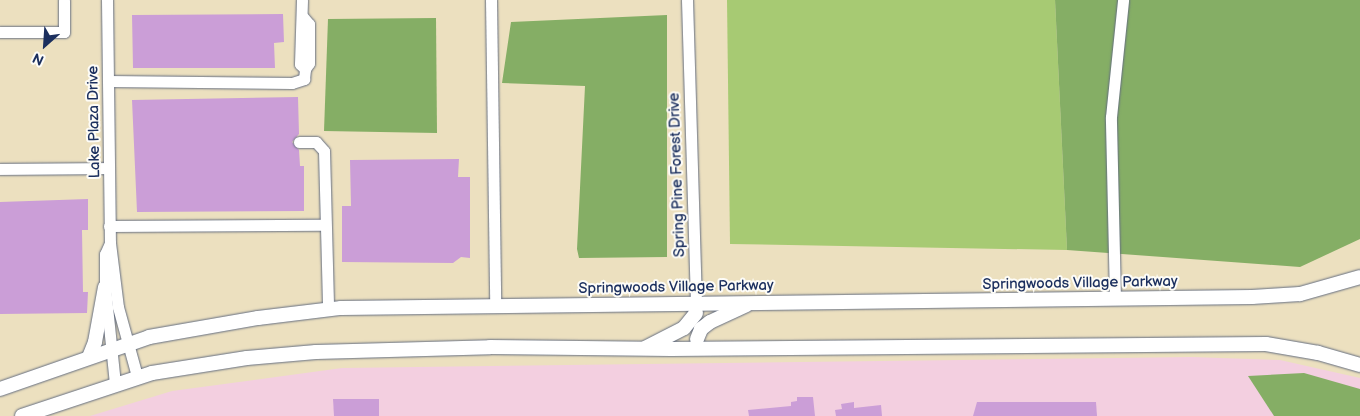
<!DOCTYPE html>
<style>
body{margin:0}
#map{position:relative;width:1360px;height:416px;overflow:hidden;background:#ece0bf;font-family:"Balsamiq Sans",sans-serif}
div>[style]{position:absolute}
.built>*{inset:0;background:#f3cfe0}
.green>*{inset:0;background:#a7ca73}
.forest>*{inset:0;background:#85ae65}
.building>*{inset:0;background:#cb9ed7}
.roads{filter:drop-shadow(0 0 1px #646d80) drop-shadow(0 0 1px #646d80)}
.minor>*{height:11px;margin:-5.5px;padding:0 5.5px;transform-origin:5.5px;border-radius:5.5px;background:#fff}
.major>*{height:14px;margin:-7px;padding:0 7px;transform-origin:7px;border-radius:7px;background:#fff}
span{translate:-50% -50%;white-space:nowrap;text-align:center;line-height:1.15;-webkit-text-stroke:4px #fdfcf7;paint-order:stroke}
.street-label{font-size:15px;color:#1b2f5e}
.north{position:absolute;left:20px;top:20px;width:50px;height:50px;-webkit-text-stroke:4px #fdfcf7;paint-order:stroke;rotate:206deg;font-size:14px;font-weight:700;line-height:20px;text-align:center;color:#1b2f5e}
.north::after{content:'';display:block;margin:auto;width:18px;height:22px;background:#1b2f5e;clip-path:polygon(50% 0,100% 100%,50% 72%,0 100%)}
</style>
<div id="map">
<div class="built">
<div style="clip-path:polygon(1192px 357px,1280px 360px,1360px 378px,1360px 416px,90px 416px,172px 391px,342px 368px)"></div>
</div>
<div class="green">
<div style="clip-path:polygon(727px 0,1055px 0,1067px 250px,730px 244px)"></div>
</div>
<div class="forest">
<div style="clip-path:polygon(1055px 0,1360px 0,1360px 239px,1300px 267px,1067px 250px)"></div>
<div style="clip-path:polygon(667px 15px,667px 257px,579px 258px,577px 249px,585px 86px,502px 83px,511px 22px)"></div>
<div style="clip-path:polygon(436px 18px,437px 133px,324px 131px,328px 19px)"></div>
<div style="clip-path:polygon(1304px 373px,1360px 389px,1360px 416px,1274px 416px,1248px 376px)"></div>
</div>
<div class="building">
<div style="clip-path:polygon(283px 14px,284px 42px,274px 43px,275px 68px,133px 68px,132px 15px)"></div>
<div style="clip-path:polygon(298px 97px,299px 134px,292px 142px,299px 150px,300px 166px,304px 166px,304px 211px,137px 212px,132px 100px)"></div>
<div style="clip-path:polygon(459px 159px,458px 177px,470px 177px,470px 258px,461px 257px,453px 263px,342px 262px,342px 206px,351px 206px,350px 160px)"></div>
<div style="clip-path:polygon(88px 199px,88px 230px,82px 230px,83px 292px,88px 292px,87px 313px,0 314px,0 202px)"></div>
<div style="clip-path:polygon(797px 397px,813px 397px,815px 416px,749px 416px,748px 410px,791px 406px,791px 402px,797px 401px)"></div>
<div style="clip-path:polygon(333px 399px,379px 399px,379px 416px,334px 416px)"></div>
<div style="clip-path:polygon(854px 402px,854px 408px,881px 405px,882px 416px,836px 416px,835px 410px,842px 409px,841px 404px)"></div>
<div style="clip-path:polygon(977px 402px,1096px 402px,1097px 416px,973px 416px)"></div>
</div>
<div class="roads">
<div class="minor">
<div style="left:107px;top:0;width:243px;rotate:89.3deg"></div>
<div style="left:110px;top:243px;width:64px;rotate:82.9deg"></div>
<div style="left:118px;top:307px;width:72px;rotate:74.6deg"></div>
<div style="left:302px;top:0;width:64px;rotate:91.8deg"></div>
<div style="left:300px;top:64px;width:7px;rotate:45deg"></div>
<div style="left:305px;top:69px;width:7px;rotate:-56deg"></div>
<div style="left:309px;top:63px;width:39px;rotate:-90deg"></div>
<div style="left:309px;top:24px;width:9px;rotate:-131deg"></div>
<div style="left:491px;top:0;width:305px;rotate:89.2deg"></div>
<div style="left:687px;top:0;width:311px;rotate:88.3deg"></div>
<div style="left:0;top:32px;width:64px"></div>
<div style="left:64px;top:32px;width:32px;rotate:-90deg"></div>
<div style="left:108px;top:81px;width:184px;rotate:0.6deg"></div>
<div style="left:292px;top:83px;width:13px;rotate:-18deg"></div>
<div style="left:304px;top:79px;width:10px;rotate:-84deg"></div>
<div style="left:299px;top:142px;width:17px"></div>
<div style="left:316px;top:142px;width:12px;rotate:48deg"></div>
<div style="left:324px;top:151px;width:158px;rotate:88.5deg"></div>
<div style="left:0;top:169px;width:109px;rotate:-0.5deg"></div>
<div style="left:109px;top:226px;width:215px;rotate:-0.3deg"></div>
<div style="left:110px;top:243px;width:12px;rotate:114deg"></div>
<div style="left:105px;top:254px;width:33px;rotate:90deg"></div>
<div style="left:105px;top:287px;width:98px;rotate:84.1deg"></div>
<div style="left:1115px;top:299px;width:182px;rotate:-91.3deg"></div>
<div style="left:1111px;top:117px;width:118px;rotate:-84.1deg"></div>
</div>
<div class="major">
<div style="left:697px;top:339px;width:11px;rotate:-68deg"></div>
<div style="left:701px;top:329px;width:11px;rotate:-38deg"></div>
<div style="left:710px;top:322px;width:40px;rotate:-25deg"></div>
<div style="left:645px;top:348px;width:44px;rotate:-27.1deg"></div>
<div style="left:684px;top:328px;width:19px;rotate:-51deg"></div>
<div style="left:89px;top:357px;width:16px;rotate:-68deg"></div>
<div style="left:95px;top:342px;width:56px;rotate:-79.7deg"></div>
<div style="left:0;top:389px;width:158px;rotate:-19.2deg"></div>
<div style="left:149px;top:337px;width:111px;rotate:-9.9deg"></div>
<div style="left:258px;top:318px;width:84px;rotate:-6.9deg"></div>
<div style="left:341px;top:308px;width:911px;rotate:-0.69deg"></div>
<div style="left:1252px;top:297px;width:48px;rotate:-3.6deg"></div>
<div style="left:1300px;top:294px;width:62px;rotate:-15.8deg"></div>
<div style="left:22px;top:416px;width:137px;rotate:-18.3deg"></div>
<div style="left:152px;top:373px;width:96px;rotate:-9deg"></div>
<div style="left:247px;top:358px;width:69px;rotate:-5deg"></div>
<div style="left:316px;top:352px;width:174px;rotate:-1.6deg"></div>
<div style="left:490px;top:347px;width:181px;rotate:0.6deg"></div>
<div style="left:671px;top:349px;width:595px;rotate:-0.48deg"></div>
<div style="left:1266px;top:344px;width:53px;rotate:9.8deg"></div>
<div style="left:1318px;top:353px;width:44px;rotate:15.9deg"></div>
</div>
</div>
<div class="street-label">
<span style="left:94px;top:122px;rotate:-91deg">Lake Plaza Drive</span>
<span style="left:677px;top:175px;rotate:-92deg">Spring Pine Forest Drive</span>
<span style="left:1080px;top:283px;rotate:-1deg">Springwoods Village Parkway</span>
<span style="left:676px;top:287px;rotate:-1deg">Springwoods Village Parkway</span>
</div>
<div class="north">N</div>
</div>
